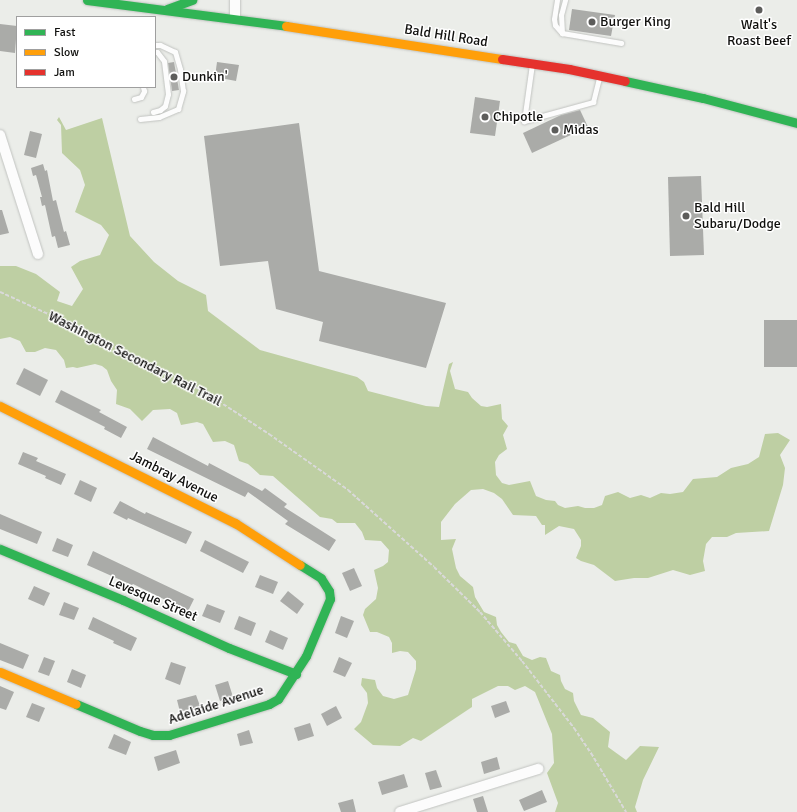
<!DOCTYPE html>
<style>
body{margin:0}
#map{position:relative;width:797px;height:812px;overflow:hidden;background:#ebede9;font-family:Signika,sans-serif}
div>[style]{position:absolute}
.forest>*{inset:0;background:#becfa3}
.building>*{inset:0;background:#aaaba8}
.path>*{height:2px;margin-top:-1px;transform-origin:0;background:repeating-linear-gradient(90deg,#d9d9d9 0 4px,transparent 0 6px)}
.roads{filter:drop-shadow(0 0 1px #c1c3c0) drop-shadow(0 0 1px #c1c3c0)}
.lane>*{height:5px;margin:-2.5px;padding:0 2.5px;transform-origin:2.5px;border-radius:2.5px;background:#fcfcfc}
.street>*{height:10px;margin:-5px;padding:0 5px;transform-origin:5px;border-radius:5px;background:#fcfcfc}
.fast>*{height:9px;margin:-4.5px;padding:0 4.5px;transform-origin:4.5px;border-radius:4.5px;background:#30b455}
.slow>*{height:9px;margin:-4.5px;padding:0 4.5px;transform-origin:4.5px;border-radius:4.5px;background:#ff9f0a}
.jam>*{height:9px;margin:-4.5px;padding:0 4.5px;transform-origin:4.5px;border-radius:4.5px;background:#e5322d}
.dots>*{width:11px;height:11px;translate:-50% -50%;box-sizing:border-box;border:2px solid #fff;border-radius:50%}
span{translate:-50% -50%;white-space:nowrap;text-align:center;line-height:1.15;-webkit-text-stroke:3px #fff;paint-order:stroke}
.poi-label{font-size:14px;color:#10100e}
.left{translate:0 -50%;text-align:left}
.street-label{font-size:14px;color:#10100e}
.legend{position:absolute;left:16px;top:16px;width:140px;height:72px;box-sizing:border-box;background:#fff;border:1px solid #9f9f9f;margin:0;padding:5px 7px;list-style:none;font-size:12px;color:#10100e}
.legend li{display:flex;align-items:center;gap:8px;height:20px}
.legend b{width:20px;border:1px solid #9f9f9f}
</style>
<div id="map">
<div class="forest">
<div style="clip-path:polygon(59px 117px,66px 130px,102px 118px,130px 236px,154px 262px,178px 281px,206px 295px,208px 311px,260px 350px,357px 377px,364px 382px,368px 391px,426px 406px,439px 407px,449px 364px,453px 362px,450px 371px,455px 389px,468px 392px,472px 398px,481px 406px,487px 407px,501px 404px,502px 419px,508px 426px,503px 435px,507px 449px,499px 455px,495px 462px,496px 475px,502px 483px,509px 485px,530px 481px,536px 496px,546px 500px,555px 501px,558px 505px,565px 508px,578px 506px,585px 508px,594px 508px,602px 505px,605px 496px,618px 492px,630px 498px,641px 495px,650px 498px,661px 493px,670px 494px,683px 492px,693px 479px,717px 477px,731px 468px,748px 464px,759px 457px,765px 434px,778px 433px,790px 440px,780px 455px,785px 468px,783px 485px,769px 531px,736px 533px,727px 537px,712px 537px,706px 544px,703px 561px,705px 571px,690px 575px,673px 570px,648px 578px,634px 578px,615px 581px,594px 565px,581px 561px,576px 558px,581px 546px,581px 540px,574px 529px,559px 526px,545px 535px,545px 525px,542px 525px,536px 516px,513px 515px,502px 499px,494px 493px,483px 489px,471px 490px,455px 504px,441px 522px,441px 540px,456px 539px,452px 549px,456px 568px,460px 576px,473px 587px,475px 597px,484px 612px,496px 617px,497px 625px,501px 632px,509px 642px,516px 644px,523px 656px,532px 660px,540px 657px,546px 658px,551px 671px,560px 675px,561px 681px,565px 689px,573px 693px,574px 701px,581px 715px,593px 718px,610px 732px,608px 747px,626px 760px,640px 746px,659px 747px,643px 780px,635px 807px,637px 812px,555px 812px,558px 803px,547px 773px,554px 763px,552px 734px,535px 692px,525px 686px,515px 690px,508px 686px,498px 686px,472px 699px,472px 707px,421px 741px,413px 738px,400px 746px,373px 745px,354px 729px,361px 722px,368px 703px,367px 693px,361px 685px,362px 678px,375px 680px,377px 688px,383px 696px,394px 699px,408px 695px,416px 669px,416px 661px,408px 652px,400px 651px,392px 653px,392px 643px,389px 637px,377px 632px,370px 632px,363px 615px,365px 609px,376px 599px,378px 588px,374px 570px,383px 566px,388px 562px,389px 550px,381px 541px,365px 540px,362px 532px,355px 523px,337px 523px,332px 519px,320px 517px,273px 476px,260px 475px,248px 464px,239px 461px,234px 445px,225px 441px,213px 442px,203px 424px,197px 422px,181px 425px,177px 413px,170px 409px,153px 410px,142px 421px,130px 409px,116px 404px,117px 390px,111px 381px,107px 370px,102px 366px,95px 364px,77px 368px,73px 367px,66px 368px,64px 360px,56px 350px,45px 348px,35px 352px,26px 352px,20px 341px,10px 337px,0 339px,0 266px,16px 266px,36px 274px,60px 292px,57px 301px,72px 306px,83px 289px,71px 267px,80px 261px,100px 255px,109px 235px,101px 225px,75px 212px,85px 185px,80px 170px,62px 153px,61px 125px,57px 120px)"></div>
</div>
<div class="building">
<div style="clip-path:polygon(572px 9px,615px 15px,611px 36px,569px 30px)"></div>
<div style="clip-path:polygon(0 24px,17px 26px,15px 53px,0 51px)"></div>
<div style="clip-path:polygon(174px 62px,179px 90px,172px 91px,168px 63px)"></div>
<div style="clip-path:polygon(217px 62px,239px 65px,236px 81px,215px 77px)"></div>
<div style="clip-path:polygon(475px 97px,500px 101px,495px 136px,470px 133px)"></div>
<div style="clip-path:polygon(580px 110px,588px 127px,532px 153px,523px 133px,561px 115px)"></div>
<div style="clip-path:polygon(299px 123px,319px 271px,446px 303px,426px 368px,319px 341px,323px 322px,276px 309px,268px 261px,220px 266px,204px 136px)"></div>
<div style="clip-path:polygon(30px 131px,42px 134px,36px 158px,24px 155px)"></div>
<div style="clip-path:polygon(43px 164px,45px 171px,47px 170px,53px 201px,56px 200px,64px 232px,66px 231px,70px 245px,58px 248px,55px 236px,52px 237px,45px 205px,42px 206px,40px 197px,42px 197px,36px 175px,33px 176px,31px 168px)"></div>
<div style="clip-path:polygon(701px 176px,704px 255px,670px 256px,668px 177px)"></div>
<div style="clip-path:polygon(0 210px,2px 210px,9px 233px,0 235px)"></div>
<div style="clip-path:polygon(764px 320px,797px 320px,797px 367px,764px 367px)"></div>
<div style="clip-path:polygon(24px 368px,48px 380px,40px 396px,16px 384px)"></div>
<div style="clip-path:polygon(61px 390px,101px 410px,99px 412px,127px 427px,121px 438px,104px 429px,105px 427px,55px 402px)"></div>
<div style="clip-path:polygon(153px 437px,208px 466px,209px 463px,262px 491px,265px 488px,287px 504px,284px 507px,336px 540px,329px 551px,285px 524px,288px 521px,248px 492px,245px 497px,147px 449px)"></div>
<div style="clip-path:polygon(23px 452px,38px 458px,36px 461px,66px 474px,61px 485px,45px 478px,46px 476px,18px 464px)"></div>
<div style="clip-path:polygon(80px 480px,97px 488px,91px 502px,74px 494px)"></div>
<div style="clip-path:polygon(120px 501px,145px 514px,146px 512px,192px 532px,186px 544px,128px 518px,127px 520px,113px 513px)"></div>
<div style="clip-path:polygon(0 514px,42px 532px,37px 544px,0 529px)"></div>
<div style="clip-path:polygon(57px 538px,73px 545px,68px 557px,52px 551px)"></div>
<div style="clip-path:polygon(205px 540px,249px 562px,243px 573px,200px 551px)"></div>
<div style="clip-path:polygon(93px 551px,194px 599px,188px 611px,133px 584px,132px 585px,87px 565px)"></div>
<div style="clip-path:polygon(354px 568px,362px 586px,350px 591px,342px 573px)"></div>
<div style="clip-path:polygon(260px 575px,278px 582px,273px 594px,255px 587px)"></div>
<div style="clip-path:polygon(34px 586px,50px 593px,44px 606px,28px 599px)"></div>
<div style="clip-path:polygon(288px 591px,304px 604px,297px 614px,280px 601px)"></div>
<div style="clip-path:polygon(64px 602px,79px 608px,74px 620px,59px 615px)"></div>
<div style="clip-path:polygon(207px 604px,225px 611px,220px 623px,202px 616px)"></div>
<div style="clip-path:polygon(239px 616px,256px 623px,251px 636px,234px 629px)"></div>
<div style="clip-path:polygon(341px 616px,354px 621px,347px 638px,335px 633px)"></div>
<div style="clip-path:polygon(93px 617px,137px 638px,131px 651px,113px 643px,114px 641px,88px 629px)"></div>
<div style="clip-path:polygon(270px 630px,288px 638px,283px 650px,265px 642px)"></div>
<div style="clip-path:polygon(0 643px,29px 655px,23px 669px,0 660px)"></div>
<div style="clip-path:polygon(44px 657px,55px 661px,49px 676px,38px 672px)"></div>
<div style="clip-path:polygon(339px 657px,352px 663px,345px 677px,333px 672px)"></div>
<div style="clip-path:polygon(171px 662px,186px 667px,180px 685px,165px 679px)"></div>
<div style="clip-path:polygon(72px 669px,86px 675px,81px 688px,67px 682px)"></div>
<div style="clip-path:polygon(228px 681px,233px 697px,220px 701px,215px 685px)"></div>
<div style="clip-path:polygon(0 686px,14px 692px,6px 710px,0 708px)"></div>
<div style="clip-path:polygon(196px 695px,200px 706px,180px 712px,177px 700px)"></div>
<div style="clip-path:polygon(506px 701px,510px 712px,495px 718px,491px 706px)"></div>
<div style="clip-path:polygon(32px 703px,45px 708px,39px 722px,26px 717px)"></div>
<div style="clip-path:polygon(336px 706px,342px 718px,327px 726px,321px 714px)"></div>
<div style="clip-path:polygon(310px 723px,314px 736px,298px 741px,294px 728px)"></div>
<div style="clip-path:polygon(249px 730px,253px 743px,240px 746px,237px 734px)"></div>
<div style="clip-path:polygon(114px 734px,131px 742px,126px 755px,108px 748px)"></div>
<div style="clip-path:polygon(176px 750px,180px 763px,158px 771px,154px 757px)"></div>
<div style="clip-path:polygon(497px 757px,500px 769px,484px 774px,481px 762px)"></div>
<div style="clip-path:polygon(436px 770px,442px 787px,430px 790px,425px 773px)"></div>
<div style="clip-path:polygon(404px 774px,408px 787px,382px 795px,378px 782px)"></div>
<div style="clip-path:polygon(542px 790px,547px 802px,524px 811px,519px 800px)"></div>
<div style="clip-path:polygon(483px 796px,488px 812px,477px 812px,473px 799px)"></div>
<div style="clip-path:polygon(353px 799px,356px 812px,341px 812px,338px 803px)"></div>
</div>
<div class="path">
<div style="left:0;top:292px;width:91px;rotate:24.6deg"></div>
<div style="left:83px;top:330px;width:135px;rotate:26.9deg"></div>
<div style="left:203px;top:391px;width:79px;rotate:33.1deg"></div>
<div style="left:269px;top:434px;width:97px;rotate:35.3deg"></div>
<div style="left:348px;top:490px;width:115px;rotate:41.8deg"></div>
<div style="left:434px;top:567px;width:64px;rotate:44.4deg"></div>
<div style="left:480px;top:612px;width:65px;rotate:49.4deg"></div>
<div style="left:522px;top:661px;width:85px;rotate:52.2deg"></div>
<div style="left:574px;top:728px;width:36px;rotate:56deg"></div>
<div style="left:594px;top:758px;width:63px;rotate:59.3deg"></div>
</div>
<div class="roads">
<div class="lane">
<div style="left:557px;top:0;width:19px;rotate:99deg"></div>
<div style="left:554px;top:19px;width:6px;rotate:81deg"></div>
<div style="left:555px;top:25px;width:11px;rotate:49deg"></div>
<div style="left:562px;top:33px;width:60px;rotate:9.6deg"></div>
<div style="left:562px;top:33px;width:18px;rotate:-93deg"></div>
<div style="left:561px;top:15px;width:16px;rotate:-75deg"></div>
<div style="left:532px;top:64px;width:58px;rotate:98deg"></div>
<div style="left:524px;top:121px;width:72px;rotate:-15.4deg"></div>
<div style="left:593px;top:102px;width:25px;rotate:-76deg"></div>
<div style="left:134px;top:99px;width:7px;rotate:-16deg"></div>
<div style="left:141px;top:97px;width:7px;rotate:-63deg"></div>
<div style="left:144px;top:91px;width:4px;rotate:-104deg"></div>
<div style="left:153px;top:112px;width:7px;rotate:-16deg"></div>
<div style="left:160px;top:110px;width:6px;rotate:-39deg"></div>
<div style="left:165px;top:106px;width:12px;rotate:-76deg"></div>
<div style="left:168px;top:94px;width:33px;rotate:-97deg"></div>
<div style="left:164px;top:61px;width:11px;rotate:-128deg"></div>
<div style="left:157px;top:52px;width:2px;rotate:180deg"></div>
<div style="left:140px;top:119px;width:19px;rotate:-6deg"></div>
<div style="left:159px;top:117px;width:21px;rotate:-23deg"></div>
<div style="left:178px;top:109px;width:19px;rotate:-74deg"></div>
<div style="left:183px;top:91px;width:22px;rotate:-98deg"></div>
<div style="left:180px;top:69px;width:18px;rotate:-106deg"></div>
<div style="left:175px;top:52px;width:17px;rotate:-155deg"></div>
<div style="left:160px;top:45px;width:5px;rotate:180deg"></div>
</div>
<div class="street">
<div style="left:235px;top:0;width:18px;rotate:90deg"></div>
<div style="left:0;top:135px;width:125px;rotate:72.3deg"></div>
<div style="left:400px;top:812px;width:145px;rotate:-17.3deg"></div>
</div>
<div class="fast">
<div style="left:87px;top:0;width:201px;rotate:7.4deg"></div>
<div style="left:167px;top:9px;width:27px;rotate:-20deg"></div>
<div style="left:625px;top:81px;width:80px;rotate:12.3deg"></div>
<div style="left:703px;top:98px;width:97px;rotate:14.9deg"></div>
<div style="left:0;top:549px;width:133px;rotate:22.5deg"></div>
<div style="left:123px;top:600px;width:116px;rotate:24.4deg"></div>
<div style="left:229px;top:648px;width:72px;rotate:21.2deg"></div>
<div style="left:76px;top:704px;width:69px;rotate:22.9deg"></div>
<div style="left:140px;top:731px;width:14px;rotate:17deg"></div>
<div style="left:153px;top:735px;width:16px"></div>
<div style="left:169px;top:735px;width:105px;rotate:-17.2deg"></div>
<div style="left:269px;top:704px;width:10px;rotate:-29deg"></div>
<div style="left:278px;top:699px;width:51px;rotate:-56.9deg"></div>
<div style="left:306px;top:656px;width:62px;rotate:-67.2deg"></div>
<div style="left:330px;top:599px;width:8px;rotate:-97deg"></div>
<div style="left:329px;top:591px;width:15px;rotate:-122deg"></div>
<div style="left:321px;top:578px;width:25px;rotate:-148deg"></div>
</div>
<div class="slow">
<div style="left:286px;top:26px;width:219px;rotate:8.7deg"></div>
<div style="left:0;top:406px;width:263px;rotate:26.5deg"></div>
<div style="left:235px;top:523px;width:77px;rotate:32.9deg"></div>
<div style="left:0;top:672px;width:82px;rotate:22.8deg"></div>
</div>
<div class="jam">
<div style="left:502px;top:59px;width:68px;rotate:8.5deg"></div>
<div style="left:569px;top:69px;width:57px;rotate:12.1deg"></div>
</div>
</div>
<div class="dots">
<div style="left:759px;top:10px;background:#5d5d5b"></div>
<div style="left:592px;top:22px;background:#5d5d5b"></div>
<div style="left:174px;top:77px;background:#5d5d5b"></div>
<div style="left:485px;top:117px;background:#5d5d5b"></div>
<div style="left:555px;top:130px;background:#5d5d5b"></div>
<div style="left:686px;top:216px;background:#5d5d5b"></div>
</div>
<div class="poi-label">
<span class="left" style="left:600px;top:22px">Burger King</span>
<span style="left:759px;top:33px">Walt's<br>Roast Beef</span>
<span class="left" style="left:182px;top:77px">Dunkin'</span>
<span class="left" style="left:493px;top:117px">Chipotle</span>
<span class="left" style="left:563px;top:130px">Midas</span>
<span class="left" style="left:694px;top:216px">Bald Hill<br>Subaru/Dodge</span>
</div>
<div class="street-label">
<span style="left:446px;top:36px;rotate:9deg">Bald Hill Road</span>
<span style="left:135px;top:359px;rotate:27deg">Washington Secondary Rail Trail</span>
<span style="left:174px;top:477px;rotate:27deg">Jambray Avenue</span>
<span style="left:153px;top:599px;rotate:23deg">Levesque Street</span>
<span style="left:216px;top:705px;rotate:-18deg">Adelaide Avenue</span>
</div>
<ul class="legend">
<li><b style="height:5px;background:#30b455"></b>Fast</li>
<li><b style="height:5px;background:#ff9f0a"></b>Slow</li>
<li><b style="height:5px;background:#e5322d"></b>Jam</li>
</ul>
</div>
